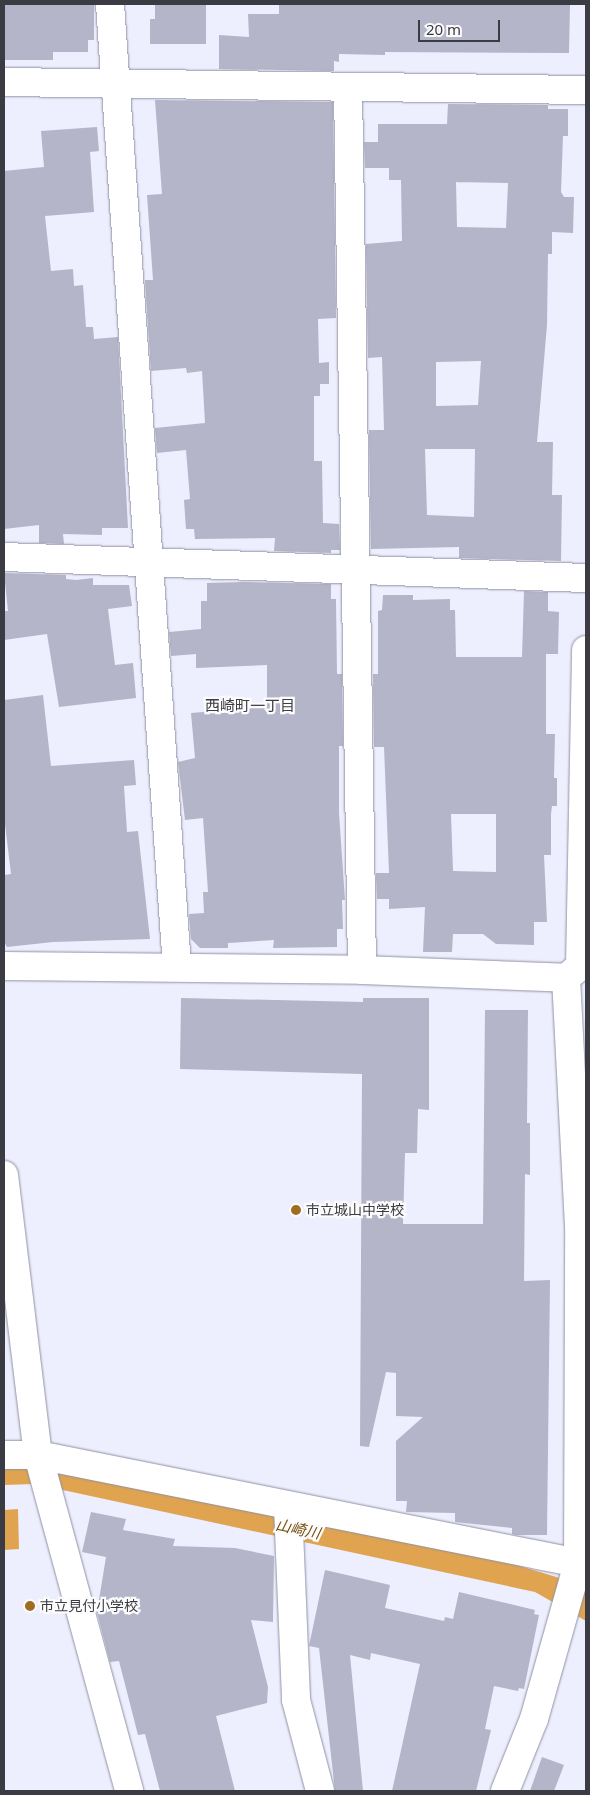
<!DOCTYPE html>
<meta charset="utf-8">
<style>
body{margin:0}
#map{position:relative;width:590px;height:1795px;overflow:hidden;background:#edeefe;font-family:"Noto Sans","Noto Sans JP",sans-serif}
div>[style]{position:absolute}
.water>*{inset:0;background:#e0a451}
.building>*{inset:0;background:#b4b5c8}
.roads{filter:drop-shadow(0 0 1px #9091a3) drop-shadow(0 0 1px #9091a3)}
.minor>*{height:28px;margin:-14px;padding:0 14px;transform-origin:14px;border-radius:14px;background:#fff}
.dots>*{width:14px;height:14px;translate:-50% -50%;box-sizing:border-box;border:2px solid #fcfcfc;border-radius:50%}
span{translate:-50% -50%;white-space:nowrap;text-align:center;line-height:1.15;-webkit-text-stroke:4.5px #fcfcfc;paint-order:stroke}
.poi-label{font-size:14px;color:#3b3b43}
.left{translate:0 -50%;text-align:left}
.neighbourhood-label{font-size:15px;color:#3b3b43}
.water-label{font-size:15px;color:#754e0d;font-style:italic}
.frame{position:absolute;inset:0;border:5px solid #3b3b43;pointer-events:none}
.scale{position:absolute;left:418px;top:20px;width:82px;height:22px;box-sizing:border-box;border:2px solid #3b3b43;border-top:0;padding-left:6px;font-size:15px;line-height:18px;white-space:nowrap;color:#3b3b43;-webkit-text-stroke:4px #fcfcfc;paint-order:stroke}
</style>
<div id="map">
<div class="water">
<div style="clip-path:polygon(27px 1463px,510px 1563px,586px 1586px,586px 1621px,535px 1592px,35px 1484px,4px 1485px,4px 1464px)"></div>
<div style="clip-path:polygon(18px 1509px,19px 1549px,4px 1550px,4px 1510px)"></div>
</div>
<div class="building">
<div style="clip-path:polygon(4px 4px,94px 4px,94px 40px,88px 40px,88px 52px,53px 52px,53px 60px,4px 60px)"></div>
<div style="clip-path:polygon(155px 4px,206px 4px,206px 44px,150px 44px,150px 19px,155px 19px)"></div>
<div style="clip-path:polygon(279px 4px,570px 5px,569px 53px,385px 52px,385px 55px,339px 54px,339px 62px,334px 61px,334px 71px,219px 69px,219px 35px,249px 37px,248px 14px,279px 14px)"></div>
<div style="clip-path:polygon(155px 100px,333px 102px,336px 318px,318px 319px,319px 363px,329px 362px,329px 384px,320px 384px,320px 396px,314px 396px,314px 461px,322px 461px,323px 523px,339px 524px,340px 550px,331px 550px,331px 553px,274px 551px,275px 538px,195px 539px,194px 529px,186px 529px,184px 500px,190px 499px,186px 450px,157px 453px,155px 428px,205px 423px,202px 371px,187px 373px,186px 368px,151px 371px,145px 280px,153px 280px,147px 195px,162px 194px)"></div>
<div style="clip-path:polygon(evenodd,448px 104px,548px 105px,548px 109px,568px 109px,568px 136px,563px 136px,561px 192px,564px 197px,574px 197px,573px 233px,552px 232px,552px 254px,548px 254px,547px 325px,537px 442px,553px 442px,552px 495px,562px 495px,561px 561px,459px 558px,459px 547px,371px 549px,369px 430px,384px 430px,382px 357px,368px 358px,366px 244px,402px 241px,401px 180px,389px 180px,389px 168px,365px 168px,364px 142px,378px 142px,378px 124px,447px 124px,448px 104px,456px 182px,508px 183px,506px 228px,457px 227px,456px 182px,448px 104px,481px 361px,478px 405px,436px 406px,436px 362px,481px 361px,448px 104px,425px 449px,475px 449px,474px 517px,427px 515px,425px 449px)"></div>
<div style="clip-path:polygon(97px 127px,99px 151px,90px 152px,94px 212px,45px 216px,51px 271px,73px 269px,74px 286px,83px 285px,86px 327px,93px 327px,94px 339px,118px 337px,128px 528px,102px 528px,102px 535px,63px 534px,64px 544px,39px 543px,39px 525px,4px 529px,4px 171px,44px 167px,41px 131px)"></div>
<div style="clip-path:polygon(4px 573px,66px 575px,66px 579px,76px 580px,93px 578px,93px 585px,129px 585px,132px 606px,108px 609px,115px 665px,133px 663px,136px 698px,59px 707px,47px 634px,4px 640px,4px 611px,8px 611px)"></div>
<div style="clip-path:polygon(243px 582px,331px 584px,331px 599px,336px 599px,337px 674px,342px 674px,343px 746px,339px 746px,339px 813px,345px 900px,342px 900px,343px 929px,337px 929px,337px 947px,273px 948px,274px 940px,228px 943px,228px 948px,200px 948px,191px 939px,189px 914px,204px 913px,203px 892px,208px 892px,203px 818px,185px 820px,178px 762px,195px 758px,191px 713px,267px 707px,267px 665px,196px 668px,196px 654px,171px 656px,169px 632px,201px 629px,201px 601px,207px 601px,207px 583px)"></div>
<div style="clip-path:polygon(evenodd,524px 591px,548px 592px,548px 611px,559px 612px,558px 654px,546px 654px,546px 734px,555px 734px,554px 778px,557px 778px,557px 806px,552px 806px,551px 814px,551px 855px,544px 855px,547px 922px,534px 922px,534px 945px,496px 944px,483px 934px,453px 934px,452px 952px,423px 952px,425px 907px,389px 909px,389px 899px,377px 899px,376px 873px,389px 873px,384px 747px,374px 747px,373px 674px,378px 674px,378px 611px,382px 610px,383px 595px,413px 595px,413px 600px,450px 599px,450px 610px,455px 610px,456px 657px,522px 657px,524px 591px,451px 814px,496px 814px,496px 872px,453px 871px,451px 814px)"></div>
<div style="clip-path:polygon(43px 695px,51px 766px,134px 760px,136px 785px,124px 786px,127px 832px,138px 831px,150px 939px,53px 942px,7px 947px,4px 942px,4px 875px,11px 874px,4px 816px,4px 700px)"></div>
<div style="clip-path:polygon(181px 998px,363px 1002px,363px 998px,429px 998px,429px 1110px,418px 1109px,417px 1153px,405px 1153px,403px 1224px,483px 1224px,485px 1010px,528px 1010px,527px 1123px,530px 1123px,530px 1175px,525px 1174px,524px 1281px,550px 1280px,547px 1535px,516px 1535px,512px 1534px,512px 1528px,455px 1522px,455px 1513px,406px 1512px,407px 1501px,396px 1501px,396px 1441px,423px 1417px,396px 1416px,396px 1373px,386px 1372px,369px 1447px,360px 1446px,362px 1074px,180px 1069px)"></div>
<div style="clip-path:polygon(91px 1512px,126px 1519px,123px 1530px,175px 1539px,173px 1546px,235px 1548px,274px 1556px,273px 1622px,251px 1620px,268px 1687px,267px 1703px,216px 1716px,235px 1791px,160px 1791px,145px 1734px,138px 1735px,119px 1661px,110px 1662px,97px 1612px,106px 1557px,82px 1552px)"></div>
<div style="clip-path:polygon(325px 1570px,390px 1585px,385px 1608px,444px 1621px,445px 1617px,453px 1619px,459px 1592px,535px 1610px,534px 1614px,539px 1615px,524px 1689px,519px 1688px,518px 1691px,494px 1686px,485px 1729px,491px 1730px,476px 1791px,392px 1791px,420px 1664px,371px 1653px,370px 1660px,350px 1655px,363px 1791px,335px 1791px,319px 1648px,309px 1646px)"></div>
<div style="clip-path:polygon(542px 1757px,564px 1765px,554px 1791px,530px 1791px)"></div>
</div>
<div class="roads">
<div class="minor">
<div style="left:110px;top:4px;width:964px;rotate:86.02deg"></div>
<div style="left:4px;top:82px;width:582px;rotate:0.79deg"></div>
<div style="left:348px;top:87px;width:883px;rotate:89.09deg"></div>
<div style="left:4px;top:557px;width:582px;rotate:2.07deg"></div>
<div style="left:4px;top:966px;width:358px;rotate:0.6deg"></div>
<div style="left:362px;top:970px;width:204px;rotate:2.2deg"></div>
<div style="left:566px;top:978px;width:26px;rotate:-40deg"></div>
<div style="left:580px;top:966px;width:316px;rotate:-88.9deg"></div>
<div style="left:4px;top:1175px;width:282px;rotate:83.1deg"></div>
<div style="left:38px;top:1455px;width:348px;rotate:74.8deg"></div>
<div style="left:4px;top:1455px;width:34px"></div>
<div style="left:38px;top:1455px;width:551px;rotate:11.31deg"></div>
<div style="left:578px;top:1563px;width:9px;rotate:32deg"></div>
<div style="left:288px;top:1507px;width:193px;rotate:87.6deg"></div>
<div style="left:296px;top:1700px;width:94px;rotate:75.2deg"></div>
<div style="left:505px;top:1791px;width:78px;rotate:-68.1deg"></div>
<div style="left:534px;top:1719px;width:162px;rotate:-74.2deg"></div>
<div style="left:578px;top:1563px;width:337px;rotate:-89.8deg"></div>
<div style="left:579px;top:1226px;width:248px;rotate:-93deg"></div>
</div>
</div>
<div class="dots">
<div style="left:296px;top:1210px;background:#9e6d21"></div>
<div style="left:30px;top:1606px;background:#9e6d21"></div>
</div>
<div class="poi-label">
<span class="left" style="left:306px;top:1210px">市立城山中学校</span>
<span class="left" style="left:40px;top:1606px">市立見付小学校</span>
</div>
<div class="neighbourhood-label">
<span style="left:250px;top:706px">西崎町一丁目</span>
</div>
<div class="water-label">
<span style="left:298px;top:1529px;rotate:12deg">山崎川</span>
</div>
<div class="frame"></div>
<div class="scale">20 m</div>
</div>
